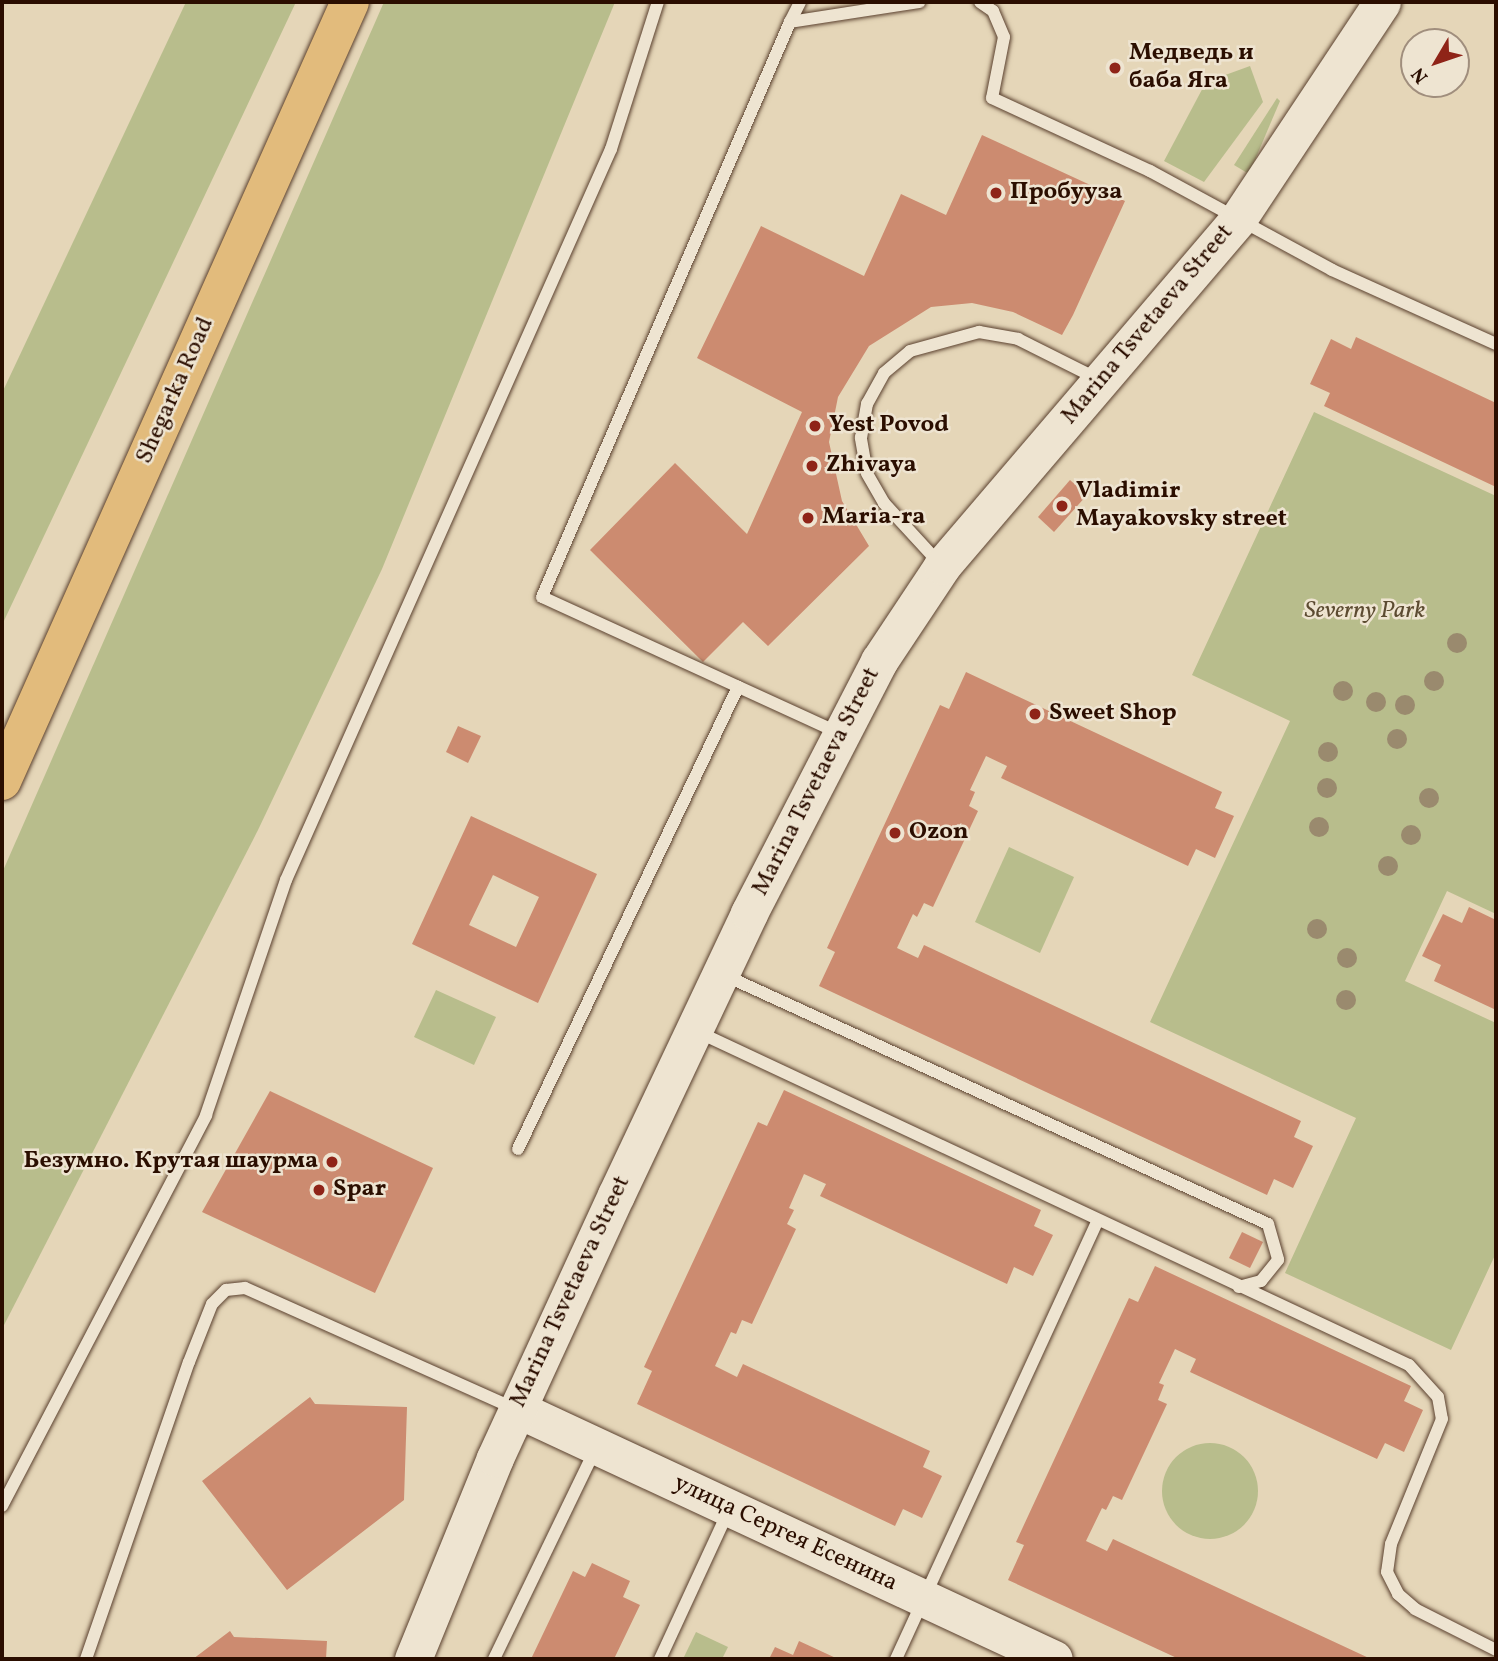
<!DOCTYPE html>
<meta charset="utf-8">
<style>
body{margin:0}
#map{position:relative;width:1498px;height:1661px;overflow:hidden;background:#e5d6b8;font-family:Vollkorn,serif}
div>[style]{position:absolute}
.green>*{inset:0;background:#b8bd8c}
.round{border-radius:50%}
.building>*{inset:0;background:#cc8b70}
.roads{filter:drop-shadow(0 0 2px #5a402e) drop-shadow(0 0 2px #5a402e)}
.lane>*{height:12px;margin:-6px;padding:0 6px;transform-origin:6px;border-radius:6px;background:#eee4d1}
.secondary>*{height:37px;margin:-18.5px;padding:0 18.5px;transform-origin:18.5px;border-radius:18.5px;background:#eee4d1}
.primary>*{height:38px;margin:-19px;padding:0 19px;transform-origin:19px;border-radius:19px;background:#e2bb7c}
.trees>*{width:20px;height:20px;margin:-10px;border-radius:50%;background:#9a8a6e}
.dots>*{width:19px;height:19px;translate:-50% -50%;box-sizing:border-box;border:4px solid #eee4d1;border-radius:50%}
span{translate:-50% -50%;white-space:nowrap;text-align:center;line-height:1.15;-webkit-text-stroke:5px #eee4d1;paint-order:stroke}
.poi-label{font-size:24px;color:#2b0e00;font-weight:700}
.left{translate:0 -50%;text-align:left}
.right{translate:-100% -50%;text-align:right}
.street-label{font-size:24px;color:#2b0e00}
.park-label{font-size:24px;color:#5c4b31;font-style:italic}
.frame{position:absolute;inset:0;border:4px solid #2b0e00;pointer-events:none}
.north{position:absolute;left:1400px;top:28px;width:70px;height:70px;box-sizing:border-box;background:#eee4d1;border:2px solid #a08e7d;border-radius:50%;rotate:231deg;font-size:19px;font-weight:700;line-height:28px;text-align:center;color:#2b0e00}
.north::after{content:'';display:block;margin:auto;width:24px;height:32px;background:#8f2418;clip-path:polygon(50% 0,100% 100%,50% 72%,0 100%)}
</style>
<div id="map">
<div class="green">
<div style="clip-path:polygon(186px 2px,296px 2px,2px 625px,2px 393px)"></div>
<div style="clip-path:polygon(384px 2px,615px 2px,382px 569px,258px 830px,2px 1329px,2px 873px)"></div>
<div style="clip-path:polygon(1250px 66px,1263px 102px,1204px 182px,1164px 161px,1206px 82px)"></div>
<div style="clip-path:polygon(1277px 98px,1280px 101px,1249px 174px,1234px 165px)"></div>
<div style="clip-path:polygon(1314px 412px,1496px 496px,1496px 914px,1447px 891px,1405px 981px,1496px 1023px,1496px 1253px,1451px 1350px,1285px 1273px,1356px 1118px,1150px 1022px,1290px 721px,1192px 675px)"></div>
<div style="clip-path:polygon(1009px 847px,1074px 877px,1040px 953px,975px 922px)"></div>
<div style="clip-path:polygon(436px 990px,496px 1017px,474px 1065px,414px 1037px)"></div>
<div class="round" style="left:1162px;top:1443px;width:96px;height:96px"></div>
<div style="clip-path:polygon(696px 1632px,728px 1647px,722px 1659px,683px 1659px)"></div>
</div>
<div class="building">
<div style="clip-path:polygon(982px 135px,1125px 201px,1073px 315px,1062px 335px,1013px 312px,972px 303px,931px 307px,869px 346px,838px 397px,829px 442px,842px 501px,869px 546px,768px 646px,743px 622px,703px 662px,590px 550px,675px 463px,747px 534px,802px 412px,697px 358px,761px 226px,864px 276px,901px 194px,946px 215px)"></div>
<div style="clip-path:polygon(1356px 337px,1496px 403px,1496px 487px,1324px 406px,1330px 393px,1310px 384px,1331px 339px,1351px 349px)"></div>
<div style="clip-path:polygon(1070px 480px,1087px 495px,1054px 532px,1038px 517px)"></div>
<div style="clip-path:polygon(966px 672px,1222px 792px,1215px 808px,1234px 816px,1215px 858px,1196px 849px,1188px 866px,1001px 778px,1007px 766px,986px 756px,970px 790px,975px 792px,969px 806px,978px 811px,933px 907px,924px 903px,917px 917px,913px 914px,897px 948px,918px 958px,924px 945px,1301px 1121px,1294px 1137px,1313px 1146px,1293px 1188px,1274px 1179px,1267px 1195px,819px 986px,835px 952px,827px 948px,940px 705px,949px 709px)"></div>
<div style="clip-path:polygon(458px 726px,481px 736px,468px 763px,446px 752px)"></div>
<div style="clip-path:polygon(evenodd,471px 816px,597px 874px,538px 1003px,412px 944px,471px 816px,493px 875px,539px 897px,516px 947px,469px 925px,493px 875px)"></div>
<div style="clip-path:polygon(1469px 907px,1496px 920px,1496px 1010px,1434px 981px,1441px 965px,1422px 956px,1443px 914px,1462px 923px)"></div>
<div style="clip-path:polygon(784px 1090px,1041px 1210px,1034px 1226px,1053px 1235px,1033px 1276px,1014px 1267px,1007px 1284px,820px 1196px,826px 1184px,804px 1174px,789px 1208px,794px 1210px,787px 1224px,796px 1229px,752px 1324px,742px 1320px,736px 1334px,731px 1332px,715px 1366px,737px 1377px,743px 1364px,930px 1451px,923px 1467px,942px 1476px,922px 1518px,903px 1509px,895px 1526px,637px 1404px,652px 1371px,644px 1367px,758px 1122px,767px 1126px)"></div>
<div style="clip-path:polygon(270px 1091px,433px 1168px,375px 1293px,202px 1212px)"></div>
<div style="clip-path:polygon(1242px 1232px,1263px 1242px,1250px 1268px,1229px 1258px)"></div>
<div style="clip-path:polygon(1155px 1266px,1411px 1386px,1404px 1401px,1423px 1410px,1404px 1452px,1385px 1443px,1377px 1459px,1190px 1372px,1196px 1359px,1175px 1349px,1159px 1383px,1164px 1385px,1158px 1400px,1167px 1404px,1122px 1500px,1113px 1496px,1106px 1510px,1102px 1508px,1086px 1541px,1107px 1551px,1113px 1539px,1371px 1659px,1179px 1659px,1008px 1580px,1024px 1545px,1016px 1542px,1129px 1298px,1138px 1302px)"></div>
<div style="clip-path:polygon(310px 1397px,315px 1404px,407px 1407px,404px 1500px,287px 1590px,202px 1481px)"></div>
<div style="clip-path:polygon(592px 1563px,630px 1581px,623px 1597px,640px 1605px,614px 1659px,531px 1659px,573px 1571px,585px 1577px)"></div>
<div style="clip-path:polygon(230px 1631px,234px 1637px,327px 1641px,326px 1659px,193px 1659px)"></div>
<div style="clip-path:polygon(799px 1641px,838px 1659px,769px 1659px,775px 1647px,793px 1655px)"></div>
</div>
<div class="roads">
<div class="lane">
<div style="left:980px;top:2px;width:16px;rotate:35deg"></div>
<div style="left:993px;top:11px;width:28px;rotate:67deg"></div>
<div style="left:1004px;top:37px;width:62px;rotate:101.1deg"></div>
<div style="left:992px;top:98px;width:174px;rotate:24.8deg"></div>
<div style="left:1150px;top:171px;width:207px;rotate:28.5deg"></div>
<div style="left:1332px;top:270px;width:180px;rotate:24.3deg"></div>
<div style="left:790px;top:22px;width:22px;rotate:-63deg"></div>
<div style="left:940px;top:564px;width:83px;rotate:-132.6deg"></div>
<div style="left:884px;top:503px;width:34px;rotate:-120deg"></div>
<div style="left:867px;top:473px;width:36px;rotate:-100deg"></div>
<div style="left:861px;top:438px;width:35px;rotate:-80deg"></div>
<div style="left:867px;top:404px;width:35px;rotate:-61deg"></div>
<div style="left:884px;top:373px;width:34px;rotate:-40deg"></div>
<div style="left:910px;top:351px;width:72px;rotate:-15.4deg"></div>
<div style="left:979px;top:332px;width:40px;rotate:10deg"></div>
<div style="left:1018px;top:339px;width:89px;rotate:26.6deg"></div>
<div style="left:837px;top:732px;width:324px;rotate:-155.4deg"></div>
<div style="left:542px;top:597px;width:626px;rotate:-66.67deg"></div>
<div style="left:790px;top:22px;width:131px;rotate:-8.8deg"></div>
<div style="left:724px;top:975px;width:598px;rotate:24.59deg"></div>
<div style="left:1268px;top:1224px;width:37px;rotate:74deg"></div>
<div style="left:1278px;top:1260px;width:27px;rotate:129deg"></div>
<div style="left:1261px;top:1281px;width:23px;rotate:165deg"></div>
<div style="left:696px;top:1031px;width:787px;rotate:25.1deg"></div>
<div style="left:1409px;top:1365px;width:43px;rotate:47.8deg"></div>
<div style="left:1438px;top:1397px;width:22px;rotate:80deg"></div>
<div style="left:1442px;top:1419px;width:135px;rotate:112.2deg"></div>
<div style="left:1391px;top:1544px;width:28px;rotate:98deg"></div>
<div style="left:1387px;top:1572px;width:25px;rotate:63deg"></div>
<div style="left:1398px;top:1594px;width:23px;rotate:41deg"></div>
<div style="left:1415px;top:1609px;width:91px;rotate:26.8deg"></div>
<div style="left:518px;top:1149px;width:512px;rotate:-64.54deg"></div>
<div style="left:2px;top:1506px;width:441px;rotate:-62.4deg"></div>
<div style="left:206px;top:1115px;width:248px;rotate:-71.2deg"></div>
<div style="left:286px;top:880px;width:800px;rotate:-66.03deg"></div>
<div style="left:611px;top:149px;width:154px;rotate:-72.3deg"></div>
<div style="left:86px;top:1659px;width:314px;rotate:-70.9deg"></div>
<div style="left:189px;top:1362px;width:62px;rotate:-68.4deg"></div>
<div style="left:212px;top:1304px;width:20px;rotate:-45deg"></div>
<div style="left:226px;top:1290px;width:19px;rotate:-6deg"></div>
<div style="left:245px;top:1288px;width:294px;rotate:24.1deg"></div>
<div style="left:494px;top:1659px;width:232px;rotate:-64.2deg"></div>
<div style="left:660px;top:1659px;width:164px;rotate:-65.2deg"></div>
<div style="left:896px;top:1659px;width:483px;rotate:-65.3deg"></div>
</div>
<div class="secondary">
<div style="left:517px;top:1409px;width:592px;rotate:24.96deg"></div>
<div style="left:413px;top:1659px;width:217px;rotate:-67.8deg"></div>
<div style="left:495px;top:1458px;width:289px;rotate:-65.3deg"></div>
<div style="left:616px;top:1195px;width:312px;rotate:-64.7deg"></div>
<div style="left:749px;top:913px;width:284px;rotate:-62.7deg"></div>
<div style="left:879px;top:661px;width:114px;rotate:-56.4deg"></div>
<div style="left:942px;top:566px;width:456px;rotate:-49.5deg"></div>
<div style="left:1238px;top:219px;width:260px;rotate:-56.4deg"></div>
</div>
<div class="primary">
<div style="left:2px;top:781px;width:853px;rotate:-65.93deg"></div>
</div>
</div>
<div class="trees">
<div style="left:1457px;top:643px"></div>
<div style="left:1434px;top:681px"></div>
<div style="left:1343px;top:691px"></div>
<div style="left:1376px;top:702px"></div>
<div style="left:1405px;top:705px"></div>
<div style="left:1397px;top:739px"></div>
<div style="left:1328px;top:752px"></div>
<div style="left:1327px;top:788px"></div>
<div style="left:1429px;top:798px"></div>
<div style="left:1319px;top:827px"></div>
<div style="left:1411px;top:835px"></div>
<div style="left:1388px;top:866px"></div>
<div style="left:1317px;top:929px"></div>
<div style="left:1347px;top:958px"></div>
<div style="left:1346px;top:1000px"></div>
</div>
<div class="dots">
<div style="left:1115px;top:68px;background:#8f2418"></div>
<div style="left:996px;top:193px;background:#8f2418"></div>
<div style="left:815px;top:426px;background:#8f2418"></div>
<div style="left:812px;top:466px;background:#8f2418"></div>
<div style="left:1062px;top:506px;background:#8f2418"></div>
<div style="left:808px;top:518px;background:#8f2418"></div>
<div style="left:1035px;top:714px;background:#8f2418"></div>
<div style="left:895px;top:833px;background:#8f2418"></div>
<div style="left:332px;top:1162px;background:#8f2418"></div>
<div style="left:319px;top:1190px;background:#8f2418"></div>
</div>
<div class="poi-label">
<span class="left" style="left:1129px;top:68px">Медведь и<br>баба Яга</span>
<span class="left" style="left:1010px;top:193px">Пробууза</span>
<span class="left" style="left:829px;top:426px">Yest Povod</span>
<span class="left" style="left:826px;top:466px">Zhivaya</span>
<span class="left" style="left:1076px;top:506px">Vladimir<br>Mayakovsky street</span>
<span class="left" style="left:822px;top:518px">Maria-ra</span>
<span class="left" style="left:1049px;top:714px">Sweet Shop</span>
<span class="left" style="left:909px;top:833px">Ozon</span>
<span class="right" style="left:318px;top:1162px">Безумно. Крутая шаурма</span>
<span class="left" style="left:333px;top:1190px">Spar</span>
</div>
<div class="street-label">
<span style="left:1148px;top:325px;rotate:-50deg">Marina Tsvetaeva Street</span>
<span style="left:176px;top:391px;rotate:-66deg">Shegarka Road</span>
<span style="left:817px;top:782px;rotate:-63deg">Marina Tsvetaeva Street</span>
<span style="left:571px;top:1292px;rotate:-65deg">Marina Tsvetaeva Street</span>
<span style="left:785px;top:1534px;rotate:25deg">улица Сергея Есенина</span>
</div>
<div class="park-label">
<span style="left:1365px;top:612px">Severny Park</span>
</div>
<div class="frame"></div>
<div class="north">N</div>
</div>
